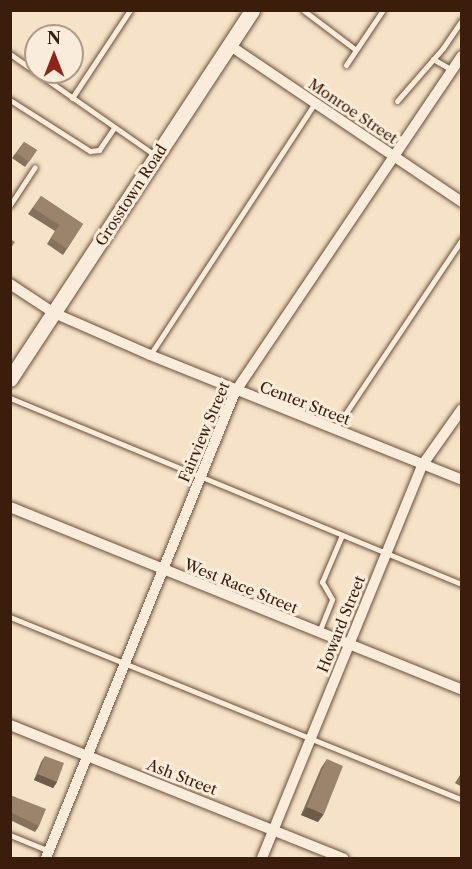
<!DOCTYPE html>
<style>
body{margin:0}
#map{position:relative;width:472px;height:869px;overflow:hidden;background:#f6e2c6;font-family:"Libre Caslon Text",serif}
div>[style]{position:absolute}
.roads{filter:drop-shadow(0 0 2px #694e3a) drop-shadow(0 0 2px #694e3a)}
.lane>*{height:5px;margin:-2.5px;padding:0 2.5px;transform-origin:2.5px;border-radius:2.5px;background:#f9ecda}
.street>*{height:10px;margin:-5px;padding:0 5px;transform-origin:5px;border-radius:5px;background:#f9ecda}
.secondary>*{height:15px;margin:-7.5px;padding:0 7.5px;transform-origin:7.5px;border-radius:7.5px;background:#f9ecda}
.wall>*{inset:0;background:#86715d}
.shaded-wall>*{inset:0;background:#6d5c4c}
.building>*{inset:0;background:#9c836c}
span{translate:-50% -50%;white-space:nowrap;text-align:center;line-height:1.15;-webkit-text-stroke:6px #f9ecda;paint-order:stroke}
.street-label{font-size:15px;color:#3a1d0b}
.frame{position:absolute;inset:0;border:12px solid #3a1d0b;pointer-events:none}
.north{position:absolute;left:24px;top:24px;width:60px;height:60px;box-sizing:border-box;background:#f9ecda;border:2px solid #ad9987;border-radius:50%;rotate:0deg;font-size:16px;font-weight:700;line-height:24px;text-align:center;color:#3a1d0b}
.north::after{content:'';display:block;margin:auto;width:21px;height:27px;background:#8f2418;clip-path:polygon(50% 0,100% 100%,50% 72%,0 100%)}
</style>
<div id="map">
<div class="roads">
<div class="lane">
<div style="left:303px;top:10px;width:66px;rotate:37deg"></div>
<div style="left:10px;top:54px;width:177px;rotate:34.9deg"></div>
<div style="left:433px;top:59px;width:22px;rotate:30deg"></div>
<div style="left:346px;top:65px;width:66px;rotate:-56.1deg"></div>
<div style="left:72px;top:98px;width:105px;rotate:-56.6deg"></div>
<div style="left:10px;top:100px;width:95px;rotate:32.5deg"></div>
<div style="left:90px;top:151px;width:9px;rotate:-6deg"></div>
<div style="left:99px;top:150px;width:27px;rotate:-56deg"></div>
<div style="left:397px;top:101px;width:70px;rotate:-49deg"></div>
<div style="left:443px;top:48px;width:34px;rotate:-56deg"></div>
<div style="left:10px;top:205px;width:45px;rotate:-56.7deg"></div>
<div style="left:150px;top:355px;width:300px;rotate:-56.8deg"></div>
<div style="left:10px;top:398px;width:489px;rotate:22.4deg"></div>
<div style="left:335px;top:429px;width:229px;rotate:-56.2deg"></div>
<div style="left:10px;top:617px;width:488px;rotate:22deg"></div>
<div style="left:319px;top:632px;width:35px;rotate:-68deg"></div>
<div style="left:332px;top:599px;width:20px;rotate:-120deg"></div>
<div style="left:322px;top:582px;width:51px;rotate:-66.9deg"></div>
<div style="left:10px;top:835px;width:42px;rotate:22.3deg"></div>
</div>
<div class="street">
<div style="left:229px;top:45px;width:281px;rotate:34deg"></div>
<div style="left:10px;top:284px;width:53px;rotate:33.4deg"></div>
<div style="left:54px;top:313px;width:105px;rotate:23.6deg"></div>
<div style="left:150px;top:355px;width:336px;rotate:21.8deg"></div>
<div style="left:10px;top:507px;width:488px;rotate:22deg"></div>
<div style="left:10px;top:725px;width:359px;rotate:21.8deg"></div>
<div style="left:46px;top:858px;width:503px;rotate:-67.92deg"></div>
<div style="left:235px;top:392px;width:405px;rotate:-56deg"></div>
<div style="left:262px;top:858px;width:426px;rotate:-67.8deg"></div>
<div style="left:423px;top:464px;width:67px;rotate:-54.7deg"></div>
</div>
<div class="secondary">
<div style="left:10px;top:379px;width:441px;rotate:-56.7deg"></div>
</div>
</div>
<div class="wall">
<div style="clip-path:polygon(24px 142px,37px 150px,25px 167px,12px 158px)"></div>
<div style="clip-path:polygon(41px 196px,83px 224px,63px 255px,47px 244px,55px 231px,28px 214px)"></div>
<div style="clip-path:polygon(45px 756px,57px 782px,53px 788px,34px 780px,41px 762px)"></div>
<div style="clip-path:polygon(327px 759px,318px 822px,301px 815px,321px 768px)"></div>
<div style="clip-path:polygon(462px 772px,462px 787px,455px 783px)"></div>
<div style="clip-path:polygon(10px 795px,39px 826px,35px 832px,10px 820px)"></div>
</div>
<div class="shaded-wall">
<div style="clip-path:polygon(38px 774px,57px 782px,53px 788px,34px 780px)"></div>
<div style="clip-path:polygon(307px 807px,324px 814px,318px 822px,301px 815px)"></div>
</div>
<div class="building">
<div style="clip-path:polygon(24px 142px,37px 150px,29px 162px,16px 153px)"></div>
<div style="clip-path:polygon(41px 196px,83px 224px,67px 249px,51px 238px,59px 225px,33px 208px)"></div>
<div style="clip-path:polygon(10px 239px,15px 242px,10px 249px)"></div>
<div style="clip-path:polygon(45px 756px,64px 763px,57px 782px,38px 774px)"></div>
<div style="clip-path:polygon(327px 759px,343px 766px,324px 814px,307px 807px)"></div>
<div style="clip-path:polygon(10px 795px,46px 809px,39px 826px,10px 812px)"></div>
</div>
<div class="street-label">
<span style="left:353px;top:111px;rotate:34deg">Monroe Street</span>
<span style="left:131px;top:195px;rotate:-57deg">Grosstown Road</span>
<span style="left:305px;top:403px;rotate:21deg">Center Street</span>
<span style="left:204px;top:432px;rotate:-67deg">Fairview Street</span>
<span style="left:241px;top:586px;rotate:22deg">West Race Street</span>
<span style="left:341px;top:624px;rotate:-68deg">Howard Street</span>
<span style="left:182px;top:777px;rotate:21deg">Ash Street</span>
</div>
<div class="frame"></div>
<div class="north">N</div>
</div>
